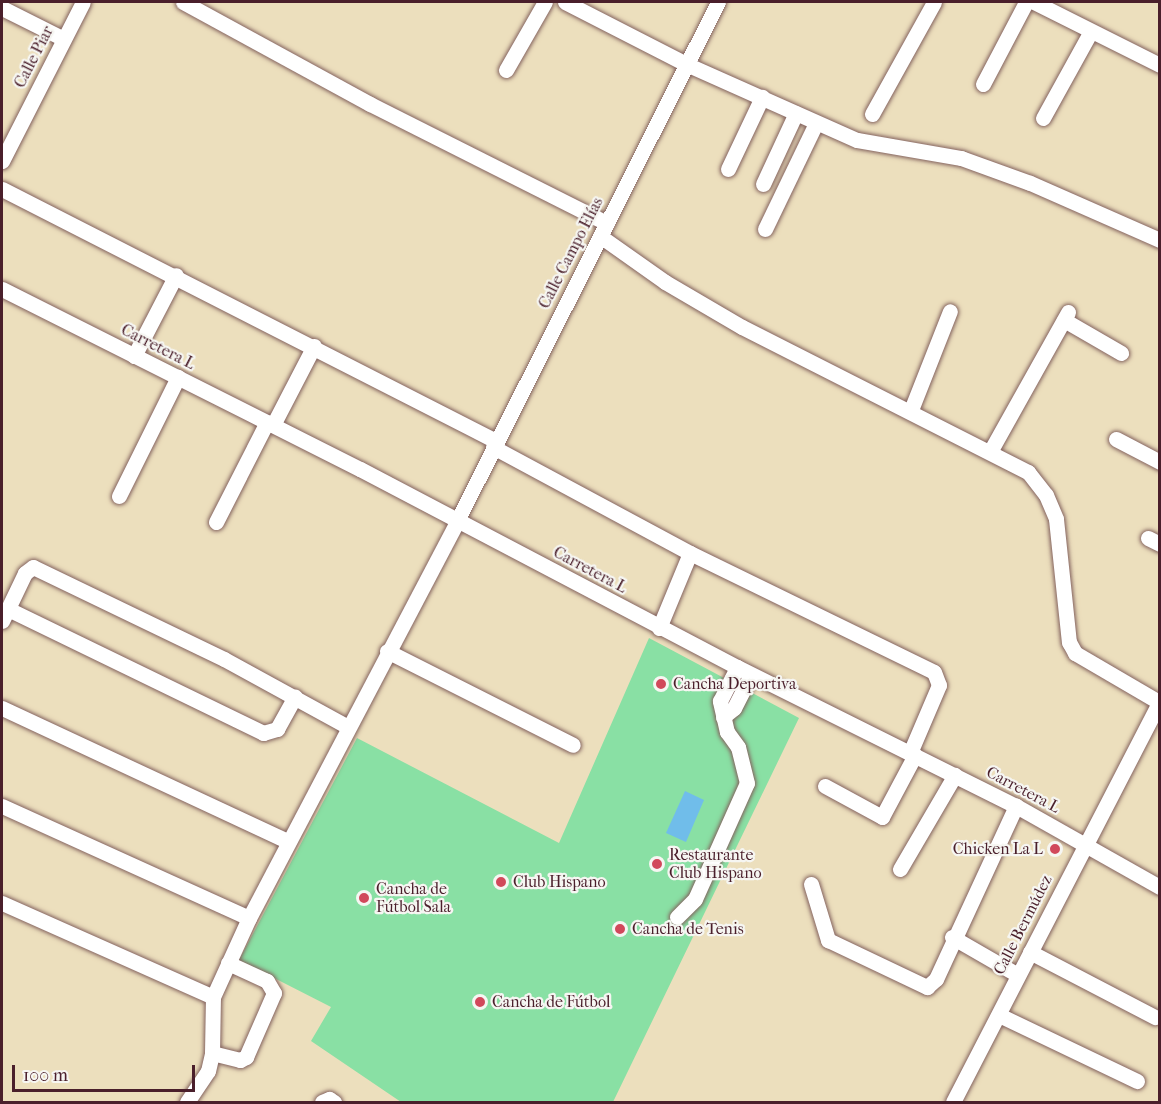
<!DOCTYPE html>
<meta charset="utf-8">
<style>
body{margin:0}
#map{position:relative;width:1161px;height:1104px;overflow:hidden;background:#ecdfbd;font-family:"IM FELL French Canon",serif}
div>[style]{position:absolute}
.green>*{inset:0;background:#89e0a4}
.water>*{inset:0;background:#70bdea}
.roads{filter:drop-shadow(0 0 2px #83625e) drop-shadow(0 0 2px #83625e)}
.minor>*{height:15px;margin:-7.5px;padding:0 7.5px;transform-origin:7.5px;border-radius:7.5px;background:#fff}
.dots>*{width:16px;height:16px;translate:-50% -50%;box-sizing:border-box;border:3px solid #f6f6f2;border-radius:50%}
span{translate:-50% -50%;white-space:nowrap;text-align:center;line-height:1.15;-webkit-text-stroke:4.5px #f6f6f2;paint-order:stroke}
.street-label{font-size:16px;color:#4a1f2b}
.poi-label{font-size:16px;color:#4a1f2b}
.left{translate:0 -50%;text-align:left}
.right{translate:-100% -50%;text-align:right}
.frame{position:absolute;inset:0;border:3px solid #4a1f2b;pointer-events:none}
.scale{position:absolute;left:12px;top:1065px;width:183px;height:27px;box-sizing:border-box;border:3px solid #4a1f2b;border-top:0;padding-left:8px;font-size:18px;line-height:21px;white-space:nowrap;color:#4a1f2b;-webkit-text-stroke:4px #f6f6f2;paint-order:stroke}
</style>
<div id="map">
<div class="green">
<div style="clip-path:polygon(649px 638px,799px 718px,613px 1102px,401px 1102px,311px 1041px,331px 1007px,239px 960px,357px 738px,559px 843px)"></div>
</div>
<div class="water">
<div style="clip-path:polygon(685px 791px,704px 800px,686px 842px,666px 833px)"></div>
</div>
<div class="roads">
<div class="minor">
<div style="left:183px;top:2px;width:213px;rotate:28.6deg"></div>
<div style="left:370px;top:104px;width:265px;rotate:26.7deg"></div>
<div style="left:565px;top:2px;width:136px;rotate:27.1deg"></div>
<div style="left:686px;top:64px;width:187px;rotate:24deg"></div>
<div style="left:857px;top:140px;width:106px;rotate:9.8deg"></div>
<div style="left:961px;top:158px;width:73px;rotate:19.9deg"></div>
<div style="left:1030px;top:183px;width:142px;rotate:23.7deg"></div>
<div style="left:1034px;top:2px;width:141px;rotate:26.6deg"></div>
<div style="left:2px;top:8px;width:69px;rotate:26.6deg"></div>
<div style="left:506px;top:70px;width:78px;rotate:-60.2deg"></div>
<div style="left:983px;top:84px;width:93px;rotate:-62.3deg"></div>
<div style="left:872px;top:114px;width:128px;rotate:-61deg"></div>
<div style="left:1043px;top:118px;width:99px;rotate:-61.1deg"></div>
<div style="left:2px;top:161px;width:178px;rotate:-63deg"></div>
<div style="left:728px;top:169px;width:80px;rotate:-64.7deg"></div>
<div style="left:763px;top:184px;width:78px;rotate:-65.1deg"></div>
<div style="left:2px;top:189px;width:555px;rotate:27.03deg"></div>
<div style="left:765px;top:229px;width:118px;rotate:-64.3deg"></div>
<div style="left:600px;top:236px;width:80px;rotate:35.3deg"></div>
<div style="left:665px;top:282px;width:89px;rotate:30.3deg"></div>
<div style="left:742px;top:327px;width:321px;rotate:26.9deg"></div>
<div style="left:1028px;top:472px;width:29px;rotate:52deg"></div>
<div style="left:1046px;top:495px;width:26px;rotate:67deg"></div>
<div style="left:1056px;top:519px;width:124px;rotate:84deg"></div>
<div style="left:1069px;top:642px;width:13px;rotate:61deg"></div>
<div style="left:1075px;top:653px;width:97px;rotate:30.3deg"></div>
<div style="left:2px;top:289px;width:401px;rotate:26.7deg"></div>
<div style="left:360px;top:469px;width:426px;rotate:27.7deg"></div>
<div style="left:737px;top:667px;width:312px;rotate:26.5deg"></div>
<div style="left:1016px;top:806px;width:165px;rotate:29.4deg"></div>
<div style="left:1064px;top:320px;width:66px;rotate:30.1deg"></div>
<div style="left:134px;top:356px;width:91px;rotate:-62.6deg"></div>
<div style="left:911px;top:410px;width:106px;rotate:-68.5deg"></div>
<div style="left:273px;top:425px;width:89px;rotate:-62.6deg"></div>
<div style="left:1116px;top:439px;width:50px;rotate:27.6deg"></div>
<div style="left:493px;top:447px;width:224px;rotate:28.3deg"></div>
<div style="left:690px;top:553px;width:271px;rotate:26deg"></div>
<div style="left:934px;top:672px;width:14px;rotate:69deg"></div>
<div style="left:939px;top:685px;width:74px;rotate:113.1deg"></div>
<div style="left:991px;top:450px;width:158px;rotate:-60.8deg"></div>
<div style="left:119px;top:496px;width:133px;rotate:-63.6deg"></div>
<div style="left:216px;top:522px;width:112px;rotate:-63deg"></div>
<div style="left:1148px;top:538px;width:13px;rotate:27deg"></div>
<div style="left:8px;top:609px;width:284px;rotate:25.9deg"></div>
<div style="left:263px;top:733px;width:15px;rotate:-16deg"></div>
<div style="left:277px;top:729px;width:37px;rotate:-61deg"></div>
<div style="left:2px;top:621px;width:53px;rotate:-64.4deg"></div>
<div style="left:25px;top:573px;width:10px;rotate:-37deg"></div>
<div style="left:33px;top:567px;width:212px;rotate:25.7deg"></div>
<div style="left:224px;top:659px;width:141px;rotate:28.7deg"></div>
<div style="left:659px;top:628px;width:81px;rotate:-67.5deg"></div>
<div style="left:387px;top:651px;width:208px;rotate:26.8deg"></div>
<div style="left:2px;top:708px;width:315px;rotate:25deg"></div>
<div style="left:723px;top:717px;width:14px;rotate:-39deg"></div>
<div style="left:734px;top:708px;width:37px;rotate:-63deg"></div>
<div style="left:825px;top:786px;width:65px;rotate:28.5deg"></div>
<div style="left:882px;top:817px;width:70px;rotate:-62deg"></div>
<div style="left:2px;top:806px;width:271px;rotate:24.4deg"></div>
<div style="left:900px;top:869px;width:109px;rotate:-59.7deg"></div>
<div style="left:811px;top:884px;width:59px;rotate:73.1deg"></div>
<div style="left:828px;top:940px;width:110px;rotate:25.4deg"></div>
<div style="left:927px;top:987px;width:12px;rotate:-42deg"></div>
<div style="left:936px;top:979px;width:191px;rotate:-65.2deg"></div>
<div style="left:2px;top:903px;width:231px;rotate:24deg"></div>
<div style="left:677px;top:917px;width:25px;rotate:-45deg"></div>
<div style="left:695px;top:899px;width:127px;rotate:-65.9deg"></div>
<div style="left:747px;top:783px;width:37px;rotate:-104deg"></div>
<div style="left:738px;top:747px;width:19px;rotate:-126deg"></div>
<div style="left:727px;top:732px;width:32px;rotate:-103deg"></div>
<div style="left:720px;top:701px;width:38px;rotate:-63deg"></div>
<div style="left:952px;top:937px;width:76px;rotate:29.9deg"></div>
<div style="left:1030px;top:952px;width:141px;rotate:27.5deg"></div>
<div style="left:999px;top:1015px;width:153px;rotate:25.6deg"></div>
<div style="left:212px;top:1053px;width:29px;rotate:14deg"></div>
<div style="left:240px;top:1060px;width:7px;rotate:-27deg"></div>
<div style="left:246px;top:1057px;width:70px;rotate:-66.4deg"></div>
<div style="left:274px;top:993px;width:14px;rotate:-120deg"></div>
<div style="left:267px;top:981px;width:43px;rotate:-155.2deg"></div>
<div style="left:187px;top:1102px;width:37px;rotate:-56deg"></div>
<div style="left:208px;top:1071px;width:18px;rotate:-77deg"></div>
<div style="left:212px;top:1053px;width:56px;rotate:-89deg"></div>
<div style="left:213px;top:997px;width:87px;rotate:-65.5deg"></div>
<div style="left:249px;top:918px;width:448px;rotate:-62.3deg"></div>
<div style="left:457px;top:521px;width:581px;rotate:-63.3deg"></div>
<div style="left:322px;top:1102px;width:8px;rotate:-23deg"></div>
<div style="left:329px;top:1099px;width:6px;rotate:31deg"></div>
<div style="left:953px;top:1102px;width:451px;rotate:-62.7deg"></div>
</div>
</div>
<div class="dots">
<div style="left:661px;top:684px;background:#d1495b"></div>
<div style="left:1055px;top:849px;background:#d1495b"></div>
<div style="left:657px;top:864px;background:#d1495b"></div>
<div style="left:501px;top:882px;background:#d1495b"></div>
<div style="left:364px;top:898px;background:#d1495b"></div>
<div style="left:620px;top:929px;background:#d1495b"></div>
<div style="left:480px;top:1002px;background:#d1495b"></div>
</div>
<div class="street-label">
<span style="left:34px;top:57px;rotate:-63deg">Calle Piar</span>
<span style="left:571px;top:253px;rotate:-63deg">Calle Campo Elías</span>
<span style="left:158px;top:347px;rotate:27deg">Carretera L</span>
<span style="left:590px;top:570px;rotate:28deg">Carretera L</span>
<span style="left:1023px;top:790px;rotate:28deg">Carretera L</span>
<span style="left:1023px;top:925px;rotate:-63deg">Calle Bermúdez</span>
</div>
<div class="poi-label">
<span class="left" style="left:673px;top:684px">Cancha Deportiva</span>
<span class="right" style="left:1043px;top:849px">Chicken La L</span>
<span class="left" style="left:669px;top:864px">Restaurante<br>Club Hispano</span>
<span class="left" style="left:513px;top:882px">Club Hispano</span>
<span class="left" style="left:376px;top:898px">Cancha de<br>Fútbol Sala</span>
<span class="left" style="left:632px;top:929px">Cancha de Tenis</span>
<span class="left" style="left:492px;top:1002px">Cancha de Fútbol</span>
</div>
<div class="frame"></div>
<div class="scale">100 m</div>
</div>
